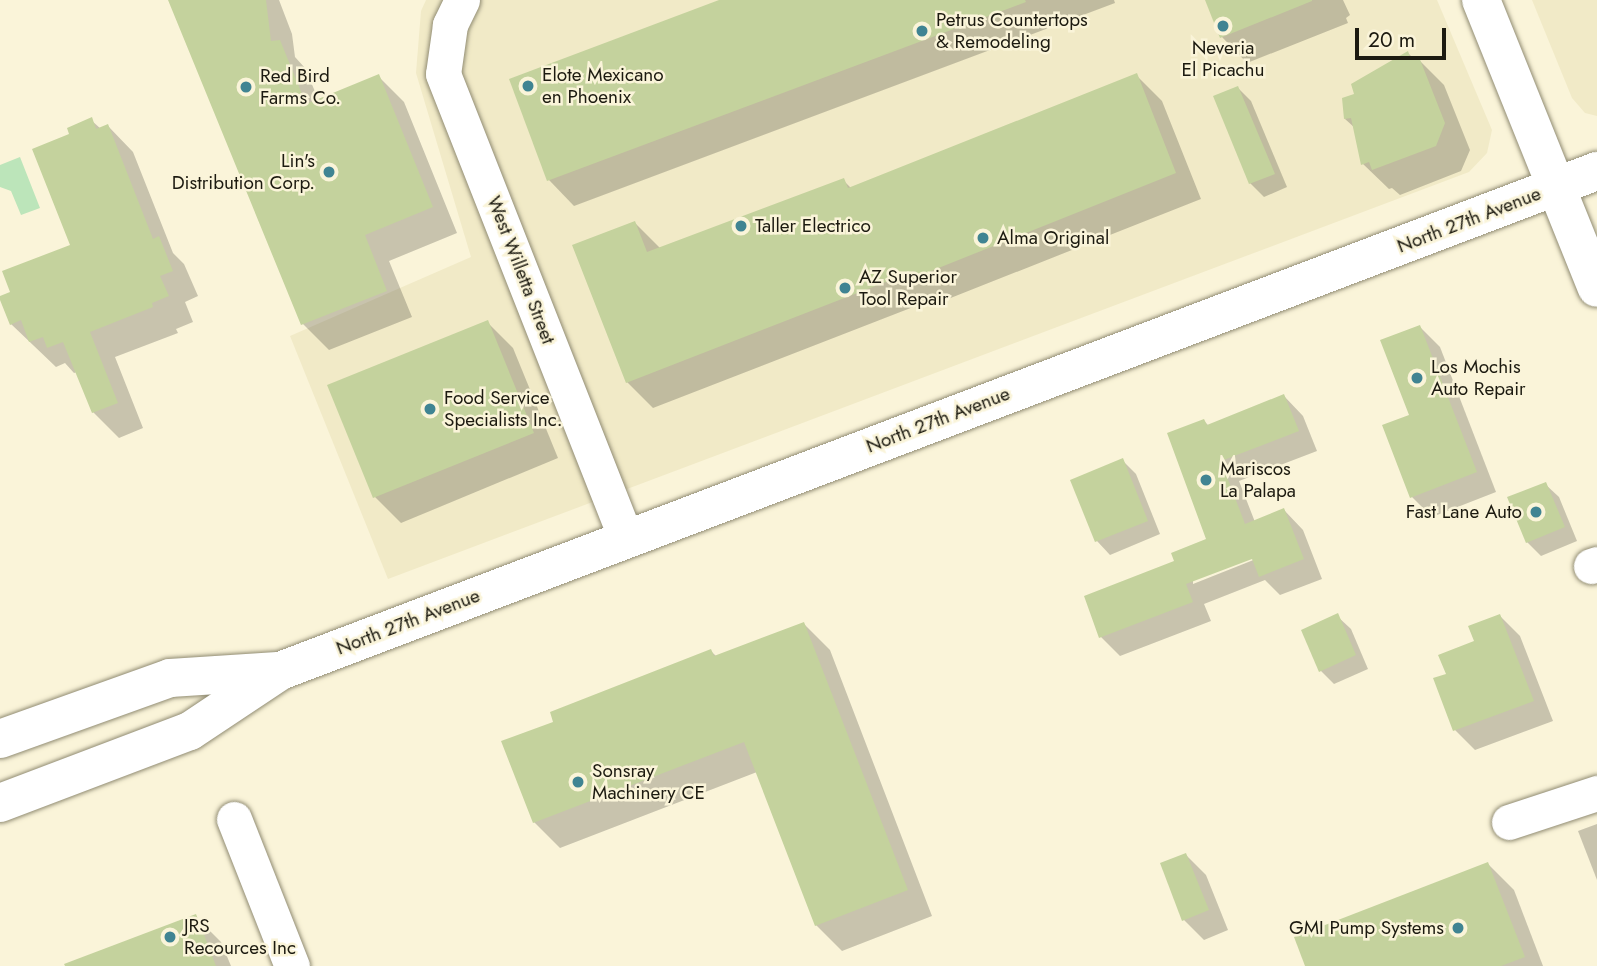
<!DOCTYPE html>
<style>
body{margin:0}
#map{position:relative;width:1597px;height:966px;overflow:hidden;background:#faf4d9;font-family:Jost,sans-serif}
div>[style]{position:absolute}
.built>*{inset:0;background:#f1eac7}
.water>*{inset:0;background:#bce5ba}
.shadow>*{inset:0;background:#0003}
.building>*{inset:0;background:#c4d29d}
.roads{filter:drop-shadow(0 0 2px #918c73) drop-shadow(0 0 2px #918c73)}
.minor>*{height:35px;margin:-17.5px;padding:0 17.5px;transform-origin:17.5px;border-radius:17.5px;background:#fff}
.major>*{height:38px;margin:-19px;padding:0 19px;transform-origin:19px;border-radius:19px;background:#fff}
.dots>*{width:19px;height:19px;translate:-50% -50%;box-sizing:border-box;border:4px solid #faf4d9;border-radius:50%}
span{translate:-50% -50%;white-space:nowrap;text-align:center;line-height:1.15;-webkit-text-stroke:5px #faf4d9;paint-order:stroke}
.poi-label{font-size:19px;color:#1c1a10}
.left{translate:0 -50%;text-align:left}
.right{translate:-100% -50%;text-align:right}
.street-label{font-size:19px;color:#1c1a10}
.scale{position:absolute;left:1355px;top:28px;width:91px;height:32px;box-sizing:border-box;border:4px solid #1c1a10;border-top:0;padding-left:9px;font-size:21px;line-height:24px;white-space:nowrap;color:#1c1a10;-webkit-text-stroke:5px #faf4d9;paint-order:stroke}
</style>
<div id="map">
<div class="built">
<div style="clip-path:polygon(426px 0,1437px 0,1492px 130px,1487px 153px,1469px 172px,388px 579px,290px 336px,471px 257px,416px 73px,421px 11px)"></div>
<div style="clip-path:polygon(1532px 0,1597px 0,1597px 116px,1585px 113px,1572px 98px)"></div>
</div>
<div class="water">
<div style="clip-path:polygon(20px 157px,40px 208px,21px 215px,11px 191px,0 187px,0 165px)"></div>
</div>
<div class="shadow">
<div style="clip-path:polygon(171px 0,279px 0,292px 34px,295px 57px,305px 68px,319px 101px,378px 76px,404px 102px,457px 233px,389px 261px,412px 317px,329px 350px,303px 324px)"></div>
<div style="clip-path:polygon(722px 0,1114px 0,1115px 3px,574px 206px,549px 180px)"></div>
<div style="clip-path:polygon(1207px 0,1343px 0,1350px 15px,1346px 18px,1348px 23px,1247px 63px,1222px 37px)"></div>
<div style="clip-path:polygon(1408px 53px,1415px 60px,1418px 59px,1444px 85px,1470px 150px,1461px 171px,1400px 195px,1392px 188px,1389px 189px,1363px 164px,1355px 128px,1345px 119px,1357px 95px)"></div>
<div style="clip-path:polygon(1136px 75px,1162px 101px,1201px 199px,943px 301px,939px 297px,653px 408px,627px 382px,635px 223px,660px 248px,843px 180px,852px 189px)"></div>
<div style="clip-path:polygon(1238px 88px,1251px 101px,1287px 187px,1264px 197px,1250px 183px)"></div>
<div style="clip-path:polygon(91px 120px,101px 129px,108px 126px,133px 152px,173px 253px,184px 264px,198px 296px,185px 302px,193px 322px,176px 329px,178px 333px,115px 357px,143px 428px,119px 438px,93px 412px,77px 372px,74px 373px,65px 363px,56px 367px,11px 324px,12px 293px,72px 246px,72px 135px)"></div>
<div style="clip-path:polygon(487px 322px,513px 348px,558px 458px,401px 523px,375px 497px)"></div>
<div style="clip-path:polygon(1420px 327px,1440px 347px,1496px 492px,1432px 517px,1412px 497px,1411px 416px)"></div>
<div style="clip-path:polygon(evenodd,1284px 396px,1303px 416px,1317px 451px,1239px 481px,1255px 522px,1284px 510px,1303px 530px,1322px 579px,1280px 595px,1265px 580px,1204px 604px,1211px 621px,1120px 656px,1101px 637px,1176px 562px,1208px 540px,1204px 421px,1209px 426px,1284px 396px,1260px 554px,1261px 557px,1193px 584px,1193px 580px,1260px 554px)"></div>
<div style="clip-path:polygon(1122px 460px,1136px 474px,1160px 534px,1110px 555px,1097px 541px)"></div>
<div style="clip-path:polygon(1545px 484px,1559px 497px,1577px 541px,1541px 556px,1527px 542px)"></div>
<div style="clip-path:polygon(1337px 616px,1351px 629px,1368px 669px,1334px 684px,1321px 671px)"></div>
<div style="clip-path:polygon(1500px 616px,1520px 636px,1553px 721px,1475px 750px,1455px 730px,1435px 679px,1448px 675px)"></div>
<div style="clip-path:polygon(804px 624px,830px 650px,932px 916px,842px 951px,816px 925px,757px 772px,560px 848px,534px 822px,556px 723px,711px 651px,717px 657px)"></div>
<div style="clip-path:polygon(1597px 824px,1597px 880px,1578px 831px)"></div>
<div style="clip-path:polygon(1186px 855px,1206px 875px,1228px 930px,1204px 940px,1184px 920px)"></div>
<div style="clip-path:polygon(1488px 864px,1514px 890px,1543px 966px,1307px 966px)"></div>
<div style="clip-path:polygon(195px 916px,221px 942px,231px 966px,81px 966px)"></div>
</div>
<div class="building">
<div style="clip-path:polygon(168px 0,266px 0,271px 41px,280px 40px,306px 104px,379px 74px,433px 207px,365px 235px,387px 291px,301px 325px)"></div>
<div style="clip-path:polygon(719px 0,1025px 0,1026px 2px,547px 181px,509px 79px)"></div>
<div style="clip-path:polygon(1205px 0,1312px 0,1312px 1px,1220px 38px)"></div>
<div style="clip-path:polygon(1408px 51px,1411px 60px,1419px 57px,1445px 123px,1436px 146px,1372px 170px,1369px 162px,1361px 165px,1351px 118px,1344px 119px,1342px 98px,1354px 94px,1351px 84px)"></div>
<div style="clip-path:polygon(1137px 73px,1176px 173px,916px 277px,914px 271px,626px 383px,572px 245px,635px 221px,647px 252px,844px 178px,848px 188px)"></div>
<div style="clip-path:polygon(1238px 86px,1275px 174px,1249px 184px,1213px 96px)"></div>
<div style="clip-path:polygon(92px 117px,96px 129px,108px 124px,153px 239px,159px 236px,173px 271px,160px 276px,169px 296px,152px 303px,153px 307px,90px 332px,118px 403px,92px 413px,63px 342px,47px 348px,43px 337px,29px 342px,21px 320px,10px 325px,0 300px,0 296px,10px 292px,2px 271px,70px 245px,32px 149px,69px 134px,67px 128px)"></div>
<div style="clip-path:polygon(488px 320px,534px 433px,373px 498px,327px 385px)"></div>
<div style="clip-path:polygon(1420px 325px,1477px 472px,1410px 498px,1382px 425px,1409px 415px,1380px 340px)"></div>
<div style="clip-path:polygon(1284px 394px,1299px 431px,1221px 461px,1245px 524px,1284px 508px,1304px 559px,1259px 577px,1252px 559px,1186px 584px,1193px 602px,1099px 638px,1084px 596px,1174px 561px,1171px 553px,1206px 539px,1167px 433px,1204px 419px,1207px 425px)"></div>
<div style="clip-path:polygon(1123px 458px,1148px 521px,1095px 542px,1070px 480px)"></div>
<div style="clip-path:polygon(1546px 482px,1565px 527px,1526px 543px,1507px 497px)"></div>
<div style="clip-path:polygon(1338px 613px,1356px 655px,1319px 672px,1301px 630px)"></div>
<div style="clip-path:polygon(1500px 614px,1534px 701px,1453px 731px,1433px 678px,1446px 674px,1438px 655px,1474px 641px,1468px 626px)"></div>
<div style="clip-path:polygon(804px 622px,908px 890px,815px 926px,744px 742px,533px 823px,501px 741px,553px 722px,550px 712px,711px 649px,714px 656px)"></div>
<div style="clip-path:polygon(1186px 853px,1209px 910px,1182px 921px,1160px 863px)"></div>
<div style="clip-path:polygon(1488px 862px,1525px 957px,1501px 966px,1305px 966px,1294px 937px)"></div>
<div style="clip-path:polygon(196px 914px,216px 966px,65px 966px,64px 964px)"></div>
</div>
<div class="roads">
<div class="minor">
<div style="left:462px;top:0;width:28px;rotate:116deg"></div>
<div style="left:450px;top:25px;width:49px;rotate:98.1deg"></div>
<div style="left:443px;top:74px;width:500px;rotate:68.5deg"></div>
<div style="left:1591px;top:566px;width:6px;rotate:-18deg"></div>
<div style="left:234px;top:819px;width:158px;rotate:68.5deg"></div>
<div style="left:1509px;top:822px;width:93px;rotate:-18.2deg"></div>
</div>
<div class="major">
<div style="left:1481px;top:0;width:310px;rotate:68.1deg"></div>
<div style="left:0;top:739px;width:181px;rotate:-19.7deg"></div>
<div style="left:170px;top:678px;width:108px;rotate:-3.7deg"></div>
<div style="left:0;top:803px;width:203px;rotate:-20.8deg"></div>
<div style="left:190px;top:731px;width:108px;rotate:-33.7deg"></div>
<div style="left:280px;top:671px;width:1409px;rotate:-20.79deg"></div>
</div>
</div>
<div class="dots">
<div style="left:1223px;top:26px;background:#408492"></div>
<div style="left:922px;top:31px;background:#408492"></div>
<div style="left:528px;top:86px;background:#408492"></div>
<div style="left:246px;top:87px;background:#408492"></div>
<div style="left:329px;top:172px;background:#408492"></div>
<div style="left:741px;top:226px;background:#408492"></div>
<div style="left:983px;top:238px;background:#408492"></div>
<div style="left:845px;top:288px;background:#408492"></div>
<div style="left:1417px;top:378px;background:#408492"></div>
<div style="left:430px;top:409px;background:#408492"></div>
<div style="left:1206px;top:480px;background:#408492"></div>
<div style="left:1536px;top:512px;background:#408492"></div>
<div style="left:578px;top:782px;background:#408492"></div>
<div style="left:1458px;top:928px;background:#408492"></div>
<div style="left:170px;top:937px;background:#408492"></div>
</div>
<div class="poi-label">
<span class="left" style="left:936px;top:31px">Petrus Countertops<br>&amp; Remodeling</span>
<span style="left:1223px;top:59px">Neveria<br>El Picachu</span>
<span class="left" style="left:542px;top:86px">Elote Mexicano<br>en Phoenix</span>
<span class="left" style="left:260px;top:87px">Red Bird<br>Farms Co.</span>
<span class="right" style="left:315px;top:172px">Lin's<br>Distribution Corp.</span>
<span class="left" style="left:755px;top:226px">Taller Electrico</span>
<span class="left" style="left:997px;top:238px">Alma Original</span>
<span class="left" style="left:859px;top:288px">AZ Superior<br>Tool Repair</span>
<span class="left" style="left:1431px;top:378px">Los Mochis<br>Auto Repair</span>
<span class="left" style="left:444px;top:409px">Food Service<br>Specialists Inc.</span>
<span class="left" style="left:1220px;top:480px">Mariscos<br>La Palapa</span>
<span class="right" style="left:1522px;top:512px">Fast Lane Auto</span>
<span class="left" style="left:592px;top:782px">Sonsray<br>Machinery CE</span>
<span class="left" style="left:184px;top:937px">JRS<br>Recources Inc</span>
<span class="right" style="left:1444px;top:928px">GMI Pump Systems</span>
</div>
<div class="street-label">
<span style="left:1469px;top:220px;rotate:-21deg">North 27th Avenue</span>
<span style="left:521px;top:270px;rotate:69deg">West Willetta Street</span>
<span style="left:938px;top:420px;rotate:-21deg">North 27th Avenue</span>
<span style="left:408px;top:622px;rotate:-21deg">North 27th Avenue</span>
</div>
<div class="scale">20 m</div>
</div>
